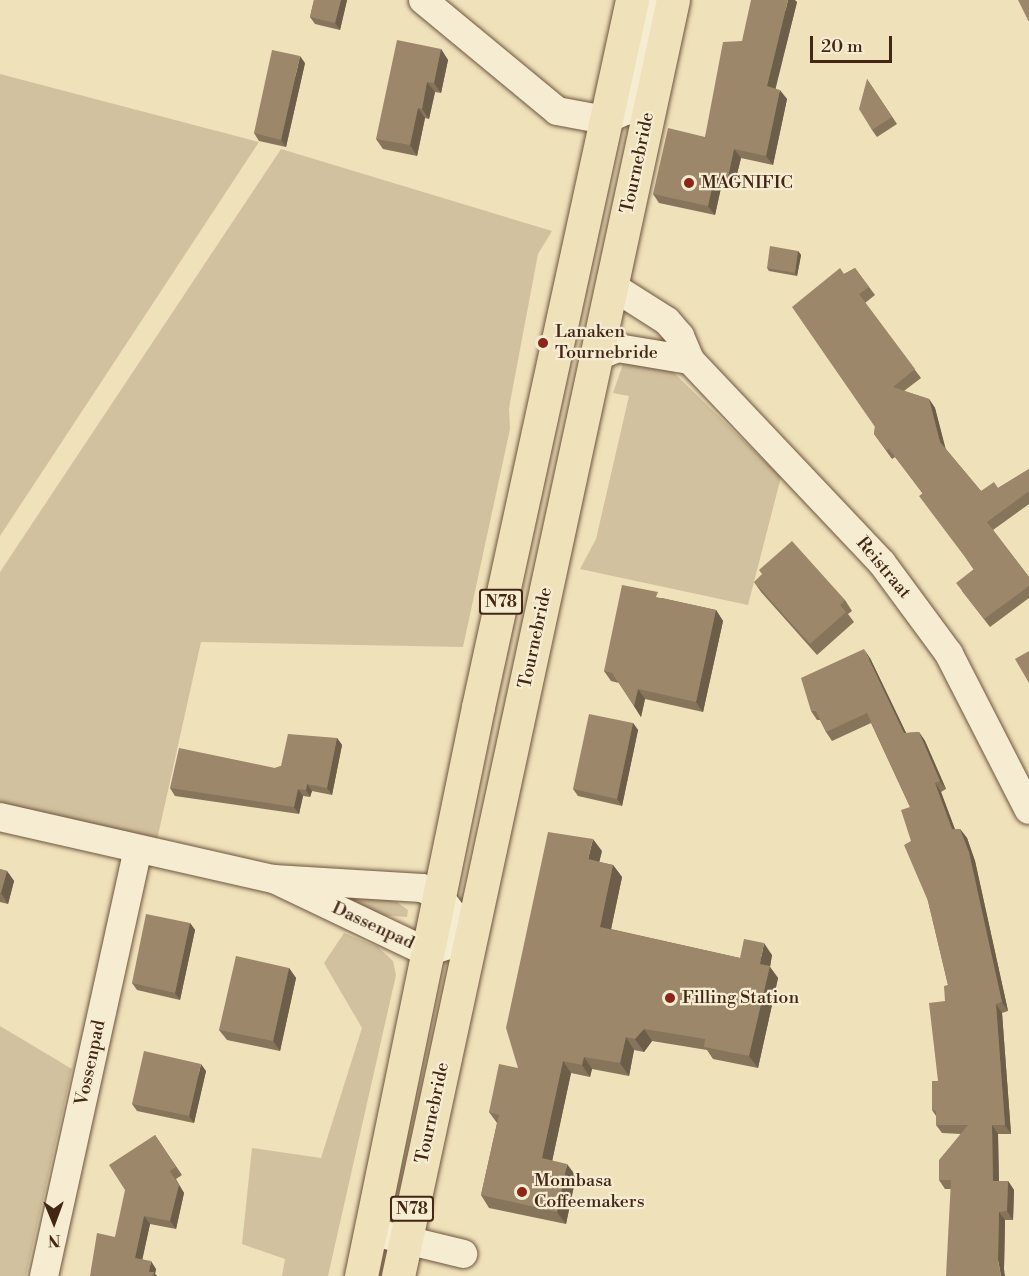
<!DOCTYPE html>
<style>
body{margin:0}
#map{position:relative;width:1029px;height:1276px;overflow:hidden;background:#efe1ba;font-family:"Libre Bodoni",serif}
div>[style]{position:absolute}
.green>*{inset:0;background:#d2c19e}
.roads{filter:drop-shadow(0 0 2px #6e553e) drop-shadow(0 0 2px #6e553e)}
.minor>*{height:28px;margin:-14px;padding:0 14px;transform-origin:14px;border-radius:14px;background:#f5ecd2}
.major>*{height:33px;margin:-16.5px;padding:0 16.5px;transform-origin:16.5px;border-radius:16.5px;background:#efe1ba}
.wall>*{inset:0;background:#86745b}
.shaded-wall>*{inset:0;background:#6d5e4a}
.building>*{inset:0;background:#9c876a}
.dots>*{width:16px;height:16px;translate:-50% -50%;box-sizing:border-box;border:3px solid #f5ecd2;border-radius:50%}
span{translate:-50% -50%;white-space:nowrap;text-align:center;line-height:1.15;-webkit-text-stroke:4.5px #f5ecd2;paint-order:stroke}
.shield-label span{padding:2px 4px;background:#f5ecd2;border:2px solid;border-radius:4px;-webkit-text-stroke-width:0}
.shield-label{font-size:16px;color:#432614;font-weight:700}
.street-label{font-size:18px;color:#432614}
.poi-label{font-size:18px;color:#432614}
.left{translate:0 -50%;text-align:left}
.north{position:absolute;left:24px;top:1192px;width:60px;height:60px;-webkit-text-stroke:4px #f5ecd2;paint-order:stroke;rotate:179deg;font-size:16px;font-weight:700;line-height:24px;text-align:center;color:#432614}
.north::after{content:'';display:block;margin:auto;width:21px;height:27px;background:#432614;clip-path:polygon(50% 0,100% 100%,50% 72%,0 100%)}
.scale{position:absolute;left:810px;top:36px;width:82px;height:27px;box-sizing:border-box;border:3px solid #432614;border-top:0;padding-left:8px;font-size:18px;line-height:21px;white-space:nowrap;color:#432614;-webkit-text-stroke:4px #f5ecd2;paint-order:stroke}
</style>
<div id="map">
<div class="green">
<div style="clip-path:polygon(0 74px,259px 142px,0 536px)"></div>
<div style="clip-path:polygon(281px 149px,552px 231px,538px 254px,509px 408px,510px 429px,463px 647px,201px 642px,157px 840px,0 807px,0 572px)"></div>
<div style="clip-path:polygon(642px 361px,667px 366px,781px 477px,748px 605px,580px 569px,596px 539px,629px 396px,613px 393px,623px 364px)"></div>
<div style="clip-path:polygon(333px 890px,377px 894px,397px 902px,408px 910px,407px 917px,376px 915px)"></div>
<div style="clip-path:polygon(344px 933px,378px 947px,393px 961px,396px 975px,328px 1276px,282px 1276px,285px 1259px,242px 1244px,252px 1148px,321px 1158px,362px 1028px,324px 963px)"></div>
<div style="clip-path:polygon(0 1026px,72px 1069px,26px 1276px,0 1276px)"></div>
</div>
<div class="roads">
<div class="minor">
<div style="left:423px;top:0;width:174px;rotate:39.6deg"></div>
<div style="left:557px;top:111px;width:49px;rotate:10.6deg"></div>
<div style="left:605px;top:120px;width:22px;rotate:-24deg"></div>
<div style="left:625px;top:111px;width:115px;rotate:-74.4deg"></div>
<div style="left:612px;top:286px;width:65px;rotate:32.5deg"></div>
<div style="left:667px;top:321px;width:20px;rotate:49deg"></div>
<div style="left:680px;top:336px;width:26px;rotate:67deg"></div>
<div style="left:690px;top:360px;width:279px;rotate:46.6deg"></div>
<div style="left:882px;top:563px;width:113px;rotate:53.6deg"></div>
<div style="left:949px;top:654px;width:175px;rotate:62.9deg"></div>
<div style="left:598px;top:356px;width:22px;rotate:-22deg"></div>
<div style="left:618px;top:348px;width:73px;rotate:9.5deg"></div>
<div style="left:0;top:817px;width:281px;rotate:12.8deg"></div>
<div style="left:274px;top:879px;width:148px;rotate:3.5deg"></div>
<div style="left:422px;top:888px;width:19px;rotate:25deg"></div>
<div style="left:439px;top:896px;width:53px;rotate:52.7deg"></div>
<div style="left:471px;top:938px;width:46px;rotate:162.3deg"></div>
<div style="left:427px;top:952px;width:170px;rotate:-154.5deg"></div>
<div style="left:369px;top:1231px;width:97px;rotate:13.7deg"></div>
<div style="left:44px;top:1276px;width:436px;rotate:-77.6deg"></div>
</div>
<div class="major">
<div style="left:361px;top:1276px;width:581px;rotate:-78.38deg"></div>
<div style="left:478px;top:707px;width:724px;rotate:-77.71deg"></div>
<div style="left:398px;top:1276px;width:1305px;rotate:-77.84deg"></div>
</div>
</div>
<div class="wall">
<div style="clip-path:polygon(314px 0,347px 0,340px 30px,315px 24px,310px 17px)"></div>
<div style="clip-path:polygon(797px 2px,775px 88px,787px 99px,773px 165px,741px 158px,734px 186px,722px 183px,715px 215px,659px 203px,653px 194px,705px 137px,742px 41px)"></div>
<div style="clip-path:polygon(441px 49px,448px 60px,441px 93px,435px 92px,429px 119px,425px 118px,417px 156px,383px 149px,376px 139px)"></div>
<div style="clip-path:polygon(305px 63px,286px 147px,259px 141px,254px 133px)"></div>
<div style="clip-path:polygon(867px 79px,897px 124px,877px 137px,872px 130px)"></div>
<div style="clip-path:polygon(798px 251px,801px 255px,797px 276px,769px 271px,767px 268px)"></div>
<div style="clip-path:polygon(855px 268px,875px 295px,865px 303px,921px 378px,904px 391px,929px 399px,935px 408px,945px 448px,981px 491px,998px 488px,1029px 469px,1029px 504px,993px 530px,1029px 577px,1029px 598px,990px 627px,962px 591px,974px 570px,923px 494px,895px 457px,892px 459px,874px 434px,875px 427px,844px 274px)"></div>
<div style="clip-path:polygon(754px 582px,845px 600px,852px 611px,848px 614px,854px 622px,817px 655px,761px 592px)"></div>
<div style="clip-path:polygon(662px 598px,716px 610px,723px 621px,703px 712px,645px 699px,641px 717px,619px 683px,611px 681px,604px 671px)"></div>
<div style="clip-path:polygon(870px 658px,906px 733px,919px 732px,925px 741px,946px 789px,941px 792px,955px 829px,960px 829px,967px 838px,975px 861px,1008px 1011px,1002px 1013px,1011px 1134px,998px 1134px,999px 1181px,1008px 1181px,1014px 1190px,1013px 1220px,1005px 1220px,1004px 1269px,951px 1189px,945px 1189px,939px 1180px,961px 1134px,942px 1133px,936px 1125px,936px 1116px,932px 1110px,938px 1081px,945px 1001px,948px 985px,928px 901px,911px 841px,910px 807px,871px 723px,832px 741px,826px 732px,820px 720px,817px 720px,811px 711px)"></div>
<div style="clip-path:polygon(633px 723px,638px 730px,622px 806px,578px 796px,573px 789px)"></div>
<div style="clip-path:polygon(337px 738px,342px 745px,332px 795px,312px 791px,310px 797px,303px 796px,299px 814px,175px 796px,170px 788px,275px 768px,281px 766px)"></div>
<div style="clip-path:polygon(602px 851px,599px 862px,613px 865px,622px 877px,611px 929px,740px 958px,772px 955px,770px 967px,778px 978px,758px 1068px,713px 1059px,707px 1050px,652px 1041px,644px 1052px,634px 1050px,629px 1076px,592px 1069px,590px 1077px,571px 1073px,552px 1161px,576px 1176px,566px 1224px,489px 1208px,481px 1195px,497px 1123px,489px 1112px,518px 1068px)"></div>
<div style="clip-path:polygon(0 869px,7px 871px,14px 881px,8px 904px,0 902px)"></div>
<div style="clip-path:polygon(190px 923px,195px 930px,180px 1000px,137px 990px,132px 983px)"></div>
<div style="clip-path:polygon(289px 968px,296px 978px,280px 1051px,227px 1040px,219px 1030px)"></div>
<div style="clip-path:polygon(206px 1071px,194px 1123px,137px 1111px,132px 1104px)"></div>
<div style="clip-path:polygon(155px 1135px,182px 1175px,176px 1179px,184px 1193px,176px 1229px,150px 1224px,142px 1259px,156px 1269px,155px 1274px,157px 1276px,90px 1276px,115px 1237px)"></div>
</div>
<div class="shaded-wall">
<div style="clip-path:polygon(341px 0,347px 0,340px 30px,335px 23px)"></div>
<div style="clip-path:polygon(788px 0,795px 0,797px 2px,774px 95px,767px 86px)"></div>
<div style="clip-path:polygon(441px 49px,448px 60px,441px 93px,434px 83px)"></div>
<div style="clip-path:polygon(300px 56px,305px 63px,286px 147px,281px 140px)"></div>
<div style="clip-path:polygon(427px 82px,435px 92px,429px 119px,422px 109px)"></div>
<div style="clip-path:polygon(780px 90px,787px 99px,773px 165px,766px 156px)"></div>
<div style="clip-path:polygon(418px 108px,425px 118px,417px 156px,410px 145px)"></div>
<div style="clip-path:polygon(734px 149px,741px 158px,734px 186px,728px 177px)"></div>
<div style="clip-path:polygon(715px 174px,722px 183px,715px 215px,708px 206px)"></div>
<div style="clip-path:polygon(798px 251px,801px 255px,797px 276px,795px 273px)"></div>
<div style="clip-path:polygon(929px 399px,935px 408px,946px 450px,940px 442px)"></div>
<div style="clip-path:polygon(716px 610px,723px 621px,703px 712px,696px 702px)"></div>
<div style="clip-path:polygon(864px 649px,870px 658px,910px 741px,904px 733px)"></div>
<div style="clip-path:polygon(638px 689px,645px 699px,641px 717px,634px 706px)"></div>
<div style="clip-path:polygon(633px 723px,638px 730px,622px 806px,617px 799px)"></div>
<div style="clip-path:polygon(919px 732px,925px 741px,946px 789px,940px 781px)"></div>
<div style="clip-path:polygon(337px 738px,342px 745px,332px 795px,327px 788px)"></div>
<div style="clip-path:polygon(935px 783px,941px 792px,958px 838px,952px 829px)"></div>
<div style="clip-path:polygon(307px 784px,312px 791px,310px 797px,306px 790px)"></div>
<div style="clip-path:polygon(298px 789px,303px 796px,299px 814px,294px 807px)"></div>
<div style="clip-path:polygon(960px 829px,967px 838px,975px 861px,1008px 1011px,1002px 1002px)"></div>
<div style="clip-path:polygon(593px 839px,602px 851px,597px 871px,588px 859px)"></div>
<div style="clip-path:polygon(613px 865px,622px 877px,609px 939px,600px 927px)"></div>
<div style="clip-path:polygon(7px 871px,14px 881px,8px 904px,1px 893px)"></div>
<div style="clip-path:polygon(190px 923px,195px 930px,180px 1000px,175px 993px)"></div>
<div style="clip-path:polygon(764px 943px,772px 955px,770px 967px,778px 978px,758px 1068px,749px 1056px,760px 964px)"></div>
<div style="clip-path:polygon(289px 968px,296px 978px,280px 1051px,273px 1041px)"></div>
<div style="clip-path:polygon(996px 1004px,1002px 1013px,1011px 1134px,1005px 1125px)"></div>
<div style="clip-path:polygon(644px 1029px,652px 1041px,644px 1052px,635px 1039px)"></div>
<div style="clip-path:polygon(626px 1037px,634px 1050px,629px 1076px,620px 1063px)"></div>
<div style="clip-path:polygon(584px 1057px,592px 1069px,590px 1077px,582px 1065px)"></div>
<div style="clip-path:polygon(563px 1061px,571px 1073px,550px 1171px,542px 1158px)"></div>
<div style="clip-path:polygon(201px 1064px,206px 1071px,194px 1123px,189px 1116px)"></div>
<div style="clip-path:polygon(992px 1125px,998px 1134px,999px 1190px,993px 1181px)"></div>
<div style="clip-path:polygon(567px 1164px,576px 1176px,566px 1224px,557px 1212px)"></div>
<div style="clip-path:polygon(170px 1171px,184px 1193px,176px 1229px,170px 1221px)"></div>
<div style="clip-path:polygon(1008px 1181px,1014px 1190px,1013px 1220px,1007px 1211px)"></div>
<div style="clip-path:polygon(999px 1212px,1005px 1220px,1004px 1269px,1005px 1276px,1001px 1276px,998px 1260px)"></div>
<div style="clip-path:polygon(144px 1216px,150px 1224px,141px 1266px,135px 1258px)"></div>
<div style="clip-path:polygon(151px 1261px,156px 1269px,155px 1274px,157px 1276px,152px 1276px,149px 1272px)"></div>
</div>
<div class="building">
<div style="clip-path:polygon(314px 0,341px 0,335px 23px,310px 17px)"></div>
<div style="clip-path:polygon(751px 0,788px 0,767px 86px,780px 90px,766px 156px,734px 149px,728px 177px,715px 174px,708px 206px,653px 194px,668px 128px,705px 137px,723px 42px,742px 41px)"></div>
<div style="clip-path:polygon(1018px 0,1029px 0,1029px 22px)"></div>
<div style="clip-path:polygon(397px 40px,441px 49px,434px 83px,427px 82px,422px 109px,418px 108px,410px 145px,376px 139px)"></div>
<div style="clip-path:polygon(272px 50px,300px 56px,281px 140px,254px 133px)"></div>
<div style="clip-path:polygon(867px 79px,892px 117px,872px 130px,859px 109px)"></div>
<div style="clip-path:polygon(770px 246px,798px 251px,795px 273px,767px 268px)"></div>
<div style="clip-path:polygon(840px 268px,844px 274px,855px 268px,869px 287px,859px 294px,915px 369px,893px 387px,929px 399px,940px 442px,981px 491px,994px 482px,998px 488px,1029px 469px,1029px 493px,1028px 492px,987px 522px,1029px 577px,1029px 586px,984px 619px,956px 583px,974px 569px,919px 496px,923px 493px,889px 449px,886px 450px,874px 434px,875px 427px,792px 307px)"></div>
<div style="clip-path:polygon(792px 541px,845px 600px,840px 605px,846px 612px,810px 644px,754px 582px,762px 574px,759px 570px)"></div>
<div style="clip-path:polygon(622px 585px,658px 592px,656px 597px,716px 610px,696px 702px,638px 689px,634px 706px,612px 673px,604px 671px)"></div>
<div style="clip-path:polygon(864px 649px,904px 733px,919px 732px,940px 781px,935px 783px,952px 829px,960px 829px,969px 852px,1002px 1002px,996px 1004px,1005px 1125px,992px 1125px,993px 1181px,1008px 1181px,1007px 1211px,999px 1212px,998px 1260px,1001px 1276px,946px 1276px,951px 1180px,939px 1180px,939px 1160px,968px 1125px,936px 1125px,936px 1111px,932px 1110px,932px 1081px,938px 1081px,929px 1003px,945px 1001px,944px 986px,948px 985px,928px 901px,904px 845px,911px 841px,901px 810px,910px 807px,867px 713px,826px 732px,816px 711px,811px 711px,801px 678px)"></div>
<div style="clip-path:polygon(1029px 651px,1029px 683px,1015px 659px)"></div>
<div style="clip-path:polygon(589px 714px,633px 723px,617px 799px,573px 789px)"></div>
<div style="clip-path:polygon(288px 734px,337px 738px,327px 788px,307px 784px,306px 790px,298px 789px,294px 807px,170px 788px,179px 748px,275px 768px,281px 766px)"></div>
<div style="clip-path:polygon(548px 832px,593px 839px,588px 859px,613px 865px,600px 927px,740px 958px,744px 939px,764px 943px,760px 964px,770px 966px,749px 1056px,704px 1047px,705px 1039px,644px 1029px,635px 1039px,626px 1037px,620px 1063px,584px 1057px,582px 1065px,563px 1061px,542px 1158px,567px 1164px,557px 1212px,481px 1195px,499px 1115px,489px 1112px,499px 1064px,518px 1068px,506px 1028px)"></div>
<div style="clip-path:polygon(0 869px,7px 871px,1px 893px,0 893px)"></div>
<div style="clip-path:polygon(146px 914px,190px 923px,175px 993px,132px 983px)"></div>
<div style="clip-path:polygon(236px 956px,289px 968px,273px 1041px,219px 1030px)"></div>
<div style="clip-path:polygon(144px 1051px,201px 1064px,189px 1116px,132px 1104px)"></div>
<div style="clip-path:polygon(155px 1135px,176px 1167px,170px 1171px,179px 1185px,170px 1221px,144px 1216px,135px 1258px,151px 1261px,149px 1272px,154px 1272px,153px 1276px,90px 1276px,97px 1233px,115px 1237px,125px 1190px,109px 1165px)"></div>
</div>
<div class="dots">
<div style="left:689px;top:183px;background:#8f2418"></div>
<div style="left:543px;top:343px;background:#8f2418"></div>
<div style="left:670px;top:998px;background:#8f2418"></div>
<div style="left:522px;top:1192px;background:#8f2418"></div>
</div>
<div class="shield-label">
<span style="left:501px;top:602px">N78</span>
<span style="left:412px;top:1209px">N78</span>
</div>
<div class="street-label">
<span style="left:638px;top:163px;rotate:-78deg">Tournebride</span>
<span style="left:883px;top:568px;rotate:50deg">Reistraat</span>
<span style="left:536px;top:638px;rotate:-78deg">Tournebride</span>
<span style="left:373px;top:926px;rotate:25deg">Dassenpad</span>
<span style="left:91px;top:1063px;rotate:-78deg">Vossenpad</span>
<span style="left:433px;top:1113px;rotate:-78deg">Tournebride</span>
</div>
<div class="poi-label">
<span class="left" style="left:701px;top:183px">MAGNIFIC</span>
<span class="left" style="left:555px;top:343px">Lanaken<br>Tournebride</span>
<span class="left" style="left:682px;top:998px">Filling Station</span>
<span class="left" style="left:534px;top:1192px">Mombasa<br>Coffeemakers</span>
</div>
<div class="north">N</div>
<div class="scale">20 m</div>
</div>
